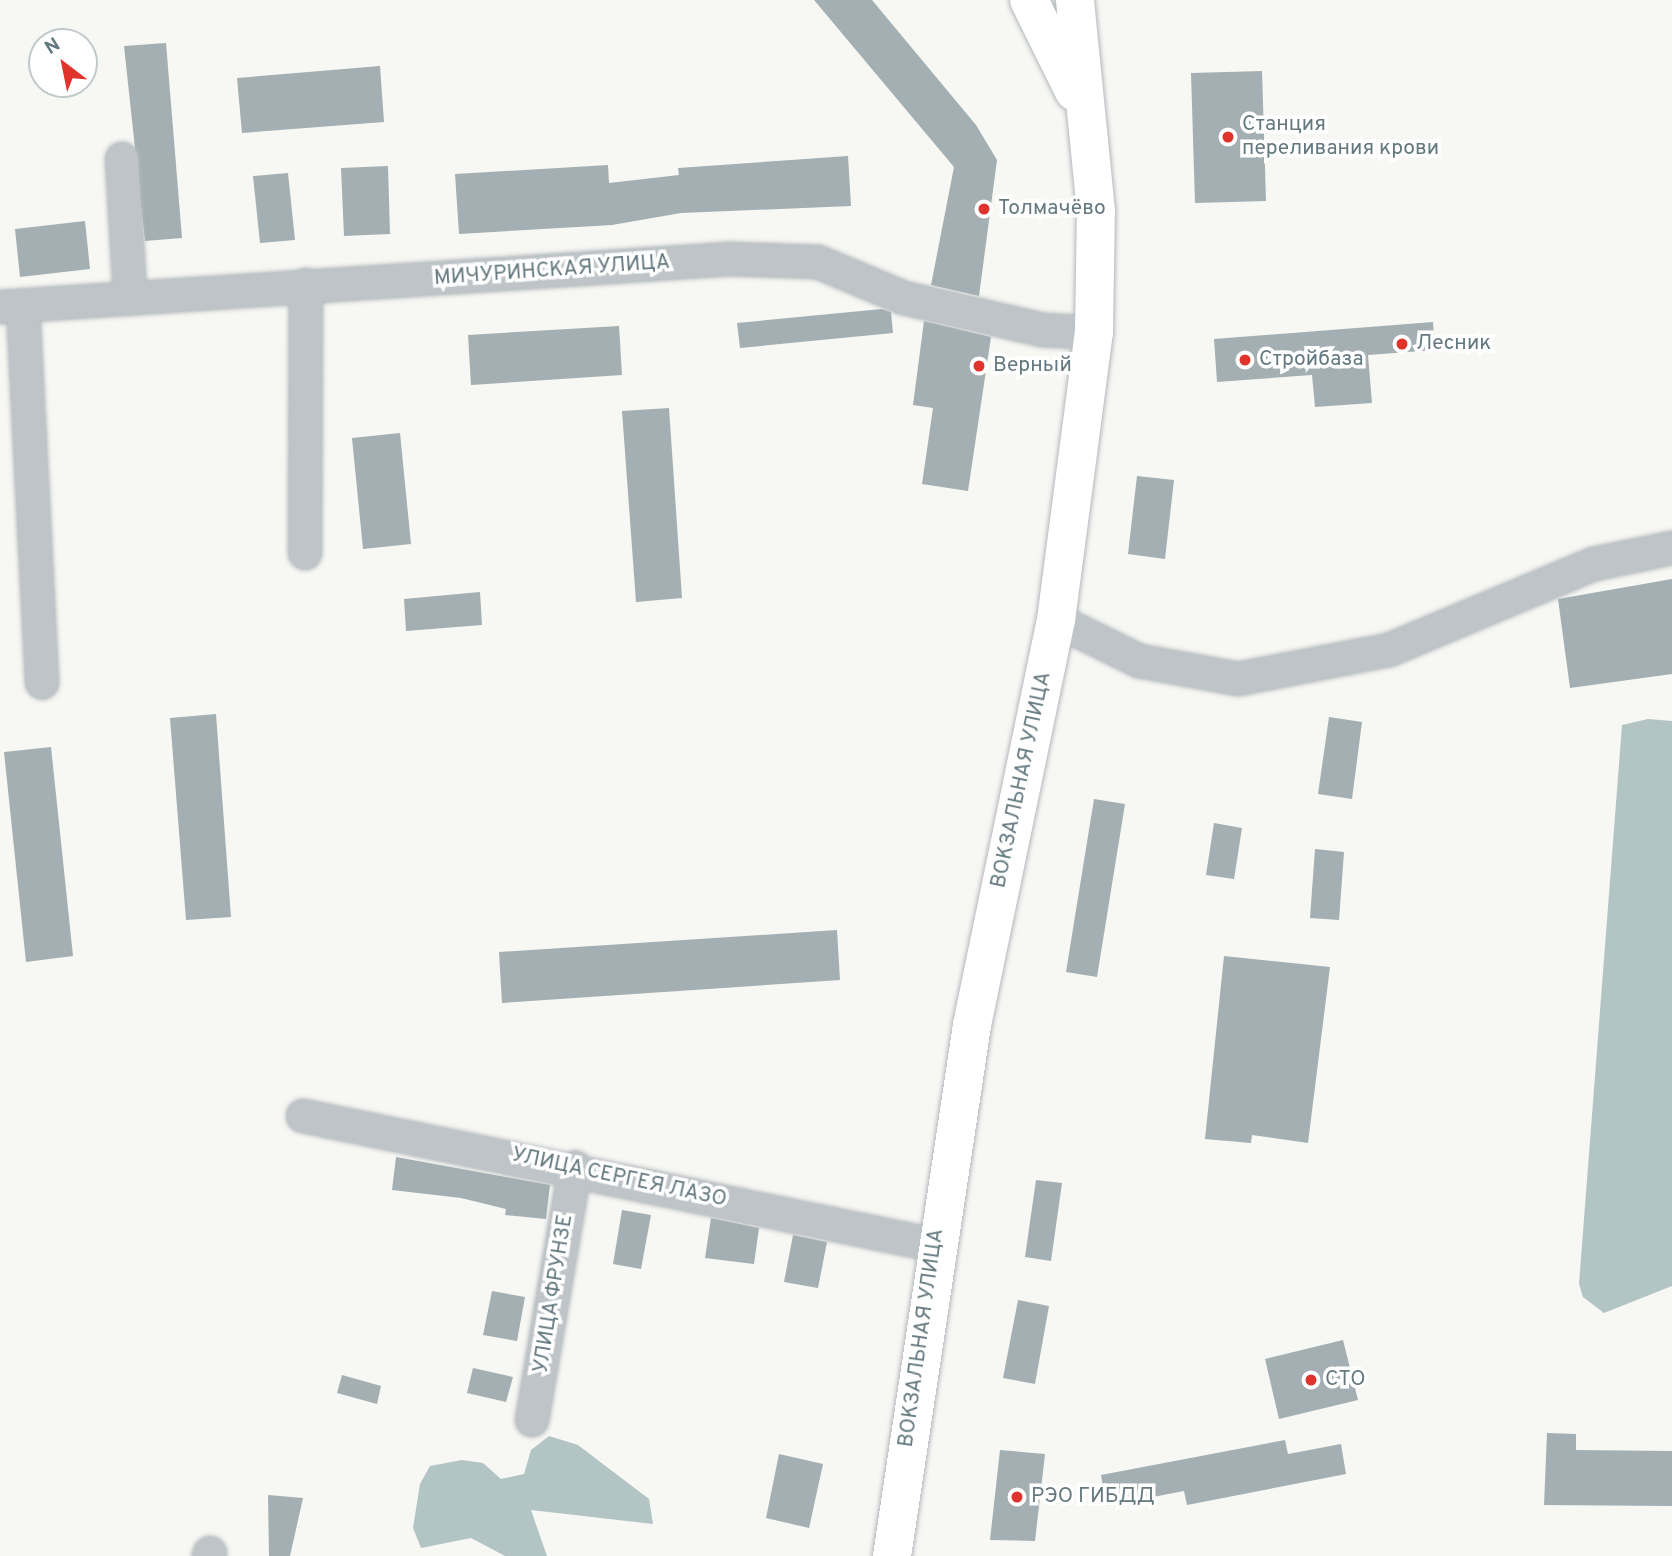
<!DOCTYPE html>
<meta charset="utf-8">
<style>
body{margin:0}
#map{position:relative;width:1672px;height:1556px;overflow:hidden;background:#f7f7f4;font-family:Overpass,sans-serif}
div>[style]{position:absolute}
.water>*{inset:0;background:#b3c4c5}
.building>*{inset:0;background:#a3afb2}
.roads{filter:drop-shadow(0 0 2px #b2b8bb) drop-shadow(0 0 2px #b2b8bb)}
.minor>*{height:32px;margin:-16px;padding:0 16px;transform-origin:16px;border-radius:16px;background:#bec4c7}
.major>*{height:38px;margin:-19px;padding:0 19px;transform-origin:19px;border-radius:19px;background:#fff}
.dots>*{width:19px;height:19px;translate:-50% -50%;box-sizing:border-box;border:4px solid #fff;border-radius:50%}
span{translate:-50% -50%;white-space:nowrap;text-align:center;line-height:1.15;-webkit-text-stroke:7px #fff;paint-order:stroke}
.poi-label{font-size:21px;color:#63787f}
.left{translate:0 -50%;text-align:left}
.street-label{font-size:21px;color:#63787f}
.north{position:absolute;left:28px;top:28px;width:70px;height:70px;box-sizing:border-box;background:#fff;border:2px solid #c1c9cc;border-radius:50%;rotate:328deg;font-size:19px;font-weight:700;line-height:28px;text-align:center;color:#63787f}
.north::after{content:'';display:block;margin:auto;width:24px;height:32px;background:#e0332c;clip-path:polygon(50% 0,100% 100%,50% 72%,0 100%)}
</style>
<div id="map">
<div class="water">
<div style="clip-path:polygon(1648px 719px,1672px 721px,1672px 1286px,1604px 1313px,1583px 1297px,1579px 1284px,1622px 725px)"></div>
<div style="clip-path:polygon(549px 1436px,578px 1445px,649px 1499px,653px 1524px,531px 1510px,547px 1556px,505px 1556px,471px 1538px,421px 1548px,413px 1528px,420px 1484px,430px 1466px,462px 1460px,483px 1463px,501px 1479px,524px 1474px,531px 1450px)"></div>
</div>
<div class="building">
<div style="clip-path:polygon(814px 0,872px 0,976px 125px,997px 160px,979px 296px,931px 285px,954px 167px)"></div>
<div style="clip-path:polygon(166px 43px,182px 238px,145px 241px,124px 46px)"></div>
<div style="clip-path:polygon(380px 66px,384px 122px,242px 133px,237px 78px)"></div>
<div style="clip-path:polygon(1262px 71px,1266px 201px,1195px 203px,1191px 73px)"></div>
<div style="clip-path:polygon(848px 156px,851px 206px,681px 213px,612px 225px,459px 234px,455px 174px,608px 165px,609px 183px,679px 175px,678px 168px)"></div>
<div style="clip-path:polygon(388px 166px,390px 234px,344px 236px,341px 168px)"></div>
<div style="clip-path:polygon(288px 173px,295px 240px,260px 243px,253px 176px)"></div>
<div style="clip-path:polygon(85px 221px,90px 269px,20px 277px,15px 229px)"></div>
<div style="clip-path:polygon(882px 309px,891px 312px,893px 333px,740px 348px,737px 323px)"></div>
<div style="clip-path:polygon(924px 321px,991px 337px,968px 491px,922px 484px,933px 408px,913px 405px)"></div>
<div style="clip-path:polygon(1433px 322px,1435px 350px,1368px 355px,1372px 403px,1315px 407px,1312px 375px,1217px 382px,1214px 339px)"></div>
<div style="clip-path:polygon(619px 326px,622px 375px,471px 385px,468px 335px)"></div>
<div style="clip-path:polygon(669px 408px,682px 598px,636px 602px,622px 411px)"></div>
<div style="clip-path:polygon(400px 433px,411px 544px,363px 549px,352px 438px)"></div>
<div style="clip-path:polygon(1137px 476px,1174px 480px,1165px 559px,1128px 554px)"></div>
<div style="clip-path:polygon(1672px 579px,1672px 674px,1570px 688px,1558px 599px)"></div>
<div style="clip-path:polygon(480px 592px,482px 625px,406px 631px,404px 599px)"></div>
<div style="clip-path:polygon(216px 714px,231px 917px,186px 920px,170px 718px)"></div>
<div style="clip-path:polygon(1329px 717px,1362px 722px,1352px 799px,1318px 794px)"></div>
<div style="clip-path:polygon(51px 747px,73px 956px,26px 962px,4px 752px)"></div>
<div style="clip-path:polygon(1094px 799px,1125px 804px,1097px 977px,1066px 972px)"></div>
<div style="clip-path:polygon(1214px 823px,1242px 828px,1234px 879px,1206px 875px)"></div>
<div style="clip-path:polygon(1315px 849px,1344px 852px,1339px 920px,1310px 918px)"></div>
<div style="clip-path:polygon(837px 930px,840px 980px,502px 1003px,499px 952px)"></div>
<div style="clip-path:polygon(1224px 956px,1330px 967px,1308px 1143px,1252px 1135px,1251px 1143px,1205px 1139px)"></div>
<div style="clip-path:polygon(396px 1157px,550px 1185px,546px 1219px,505px 1215px,506px 1209px,461px 1198px,392px 1190px)"></div>
<div style="clip-path:polygon(1036px 1180px,1062px 1183px,1051px 1261px,1025px 1257px)"></div>
<div style="clip-path:polygon(622px 1210px,651px 1215px,641px 1269px,613px 1264px)"></div>
<div style="clip-path:polygon(711px 1218px,759px 1228px,754px 1264px,705px 1258px)"></div>
<div style="clip-path:polygon(793px 1235px,827px 1242px,818px 1288px,784px 1282px)"></div>
<div style="clip-path:polygon(492px 1291px,525px 1297px,517px 1341px,483px 1335px)"></div>
<div style="clip-path:polygon(1018px 1300px,1049px 1306px,1035px 1384px,1003px 1378px)"></div>
<div style="clip-path:polygon(1343px 1340px,1358px 1400px,1279px 1419px,1265px 1359px)"></div>
<div style="clip-path:polygon(473px 1368px,513px 1377px,506px 1402px,467px 1393px)"></div>
<div style="clip-path:polygon(342px 1375px,381px 1386px,377px 1404px,337px 1393px)"></div>
<div style="clip-path:polygon(1547px 1433px,1576px 1434px,1576px 1450px,1672px 1451px,1672px 1506px,1544px 1505px)"></div>
<div style="clip-path:polygon(1285px 1440px,1288px 1454px,1341px 1444px,1346px 1474px,1187px 1505px,1184px 1491px,1106px 1506px,1101px 1475px)"></div>
<div style="clip-path:polygon(1000px 1450px,1045px 1454px,1035px 1541px,990px 1540px)"></div>
<div style="clip-path:polygon(779px 1454px,823px 1464px,809px 1528px,766px 1518px)"></div>
<div style="clip-path:polygon(268px 1495px,303px 1498px,290px 1556px,269px 1556px)"></div>
</div>
<div class="roads">
<div class="minor">
<div style="left:122px;top:159px;width:136px;rotate:86.6deg"></div>
<div style="left:23px;top:306px;width:377px;rotate:87.1deg"></div>
<div style="left:0;top:307px;width:732px;rotate:-3.76deg"></div>
<div style="left:730px;top:259px;width:88px;rotate:2deg"></div>
<div style="left:818px;top:262px;width:93px;rotate:22.7deg"></div>
<div style="left:904px;top:298px;width:143px;rotate:13deg"></div>
<div style="left:1043px;top:330px;width:51px;rotate:3.4deg"></div>
<div style="left:305px;top:553px;width:268px;rotate:-89.8deg"></div>
<div style="left:1056px;top:620px;width:93px;rotate:26.3deg"></div>
<div style="left:1139px;top:661px;width:101px;rotate:10.3deg"></div>
<div style="left:1238px;top:679px;width:154px;rotate:-10.9deg"></div>
<div style="left:1389px;top:650px;width:222px;rotate:-22.8deg"></div>
<div style="left:1594px;top:564px;width:80px;rotate:-11.6deg"></div>
<div style="left:303px;top:1116px;width:644px;rotate:11.55deg"></div>
<div style="left:532px;top:1420px;width:256px;rotate:-80.3deg"></div>
<div style="left:209px;top:1556px;width:3px;rotate:-72deg"></div>
</div>
<div class="major">
<div style="left:1029px;top:0;width:102px;rotate:63.7deg"></div>
<div style="left:892px;top:1556px;width:537px;rotate:-81.43deg"></div>
<div style="left:972px;top:1025px;width:414px;rotate:-78.3deg"></div>
<div style="left:1056px;top:620px;width:290px;rotate:-82.5deg"></div>
<div style="left:1094px;top:333px;width:122px;rotate:-89.1deg"></div>
<div style="left:1096px;top:211px;width:212px;rotate:-95.7deg"></div>
</div>
</div>
<div class="dots">
<div style="left:1228px;top:137px;background:#e0332c"></div>
<div style="left:984px;top:209px;background:#e0332c"></div>
<div style="left:1402px;top:344px;background:#e0332c"></div>
<div style="left:1245px;top:360px;background:#e0332c"></div>
<div style="left:979px;top:366px;background:#e0332c"></div>
<div style="left:1311px;top:1380px;background:#e0332c"></div>
<div style="left:1017px;top:1497px;background:#e0332c"></div>
</div>
<div class="poi-label">
<span class="left" style="left:1242px;top:137px">Станция<br>переливания крови</span>
<span class="left" style="left:998px;top:209px">Толмачёво</span>
<span class="left" style="left:1416px;top:344px">Лесник</span>
<span class="left" style="left:1259px;top:360px">Стройбаза</span>
<span class="left" style="left:993px;top:366px">Верный</span>
<span class="left" style="left:1325px;top:1380px">СТО</span>
<span class="left" style="left:1031px;top:1497px">РЭО ГИБДД</span>
</div>
<div class="street-label">
<span style="left:552px;top:271px;rotate:-4deg">МИЧУРИНСКАЯ УЛИЦА</span>
<span style="left:1022px;top:780px;rotate:-78deg">ВОКЗАЛЬНАЯ УЛИЦА</span>
<span style="left:619px;top:1178px;rotate:12deg">УЛИЦА СЕРГЕЯ ЛАЗО</span>
<span style="left:554px;top:1294px;rotate:-81deg">УЛИЦА ФРУНЗЕ</span>
<span style="left:922px;top:1338px;rotate:-82deg">ВОКЗАЛЬНАЯ УЛИЦА</span>
</div>
<div class="north">N</div>
</div>
